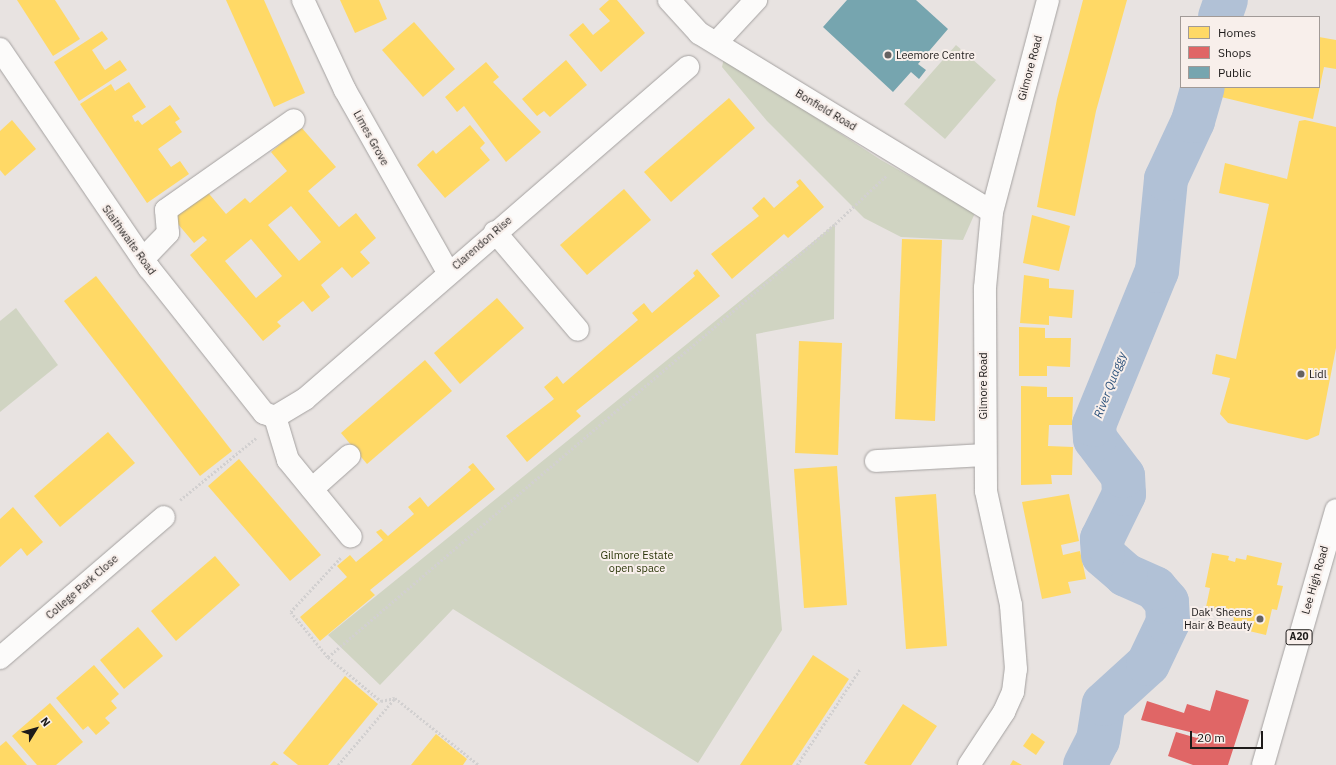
<!DOCTYPE html>
<style>
body{margin:0}
#map{position:relative;width:1336px;height:765px;overflow:hidden;background:#e8e3e1;font-family:"IBM Plex Sans",sans-serif}
div>[style]{position:absolute}
.green>*{inset:0;background:#d0d4c2}
.homes>*{inset:0;background:#ffd966}
.shops>*{inset:0;background:#e06666}
.public>*{inset:0;background:#76a5af}
.river>*{height:44px;margin:-22px;padding:0 22px;transform-origin:22px;border-radius:22px;background:#b1c1d6}
.path>*{height:2.5px;margin-top:-1.25px;transform-origin:0;background:repeating-linear-gradient(90deg,#d2d0d0 0 2px,transparent 0 4px)}
.roads{filter:drop-shadow(0 0 1px #a4a1a0) drop-shadow(0 0 1px #a4a1a0)}
.minor>*{height:22px;margin:-11px;padding:0 11px;transform-origin:11px;border-radius:11px;background:#fcfbfa}
.highway>*{height:22px;margin:-11px;padding:0 11px;transform-origin:11px;border-radius:11px;background:#fcfbfa}
.dots>*{width:11px;height:11px;translate:-50% -50%;box-sizing:border-box;border:2px solid #f8efeb;border-radius:50%}
span{translate:-50% -50%;white-space:nowrap;text-align:center;line-height:1.15;-webkit-text-stroke:4px #f8efeb;paint-order:stroke}
.shield-label span{padding:1px 3px;background:#f8efeb;border:1px solid;border-radius:3px;-webkit-text-stroke-width:0}
.shield-label{font-size:10px;color:#1e1b1a;font-weight:700}
.poi-label{font-size:11px;color:#1e1b1a}
.left{translate:0 -50%;text-align:left}
.right{translate:-100% -50%;text-align:right}
.street-label{font-size:11px;color:#1e1b1a}
.park-label{font-size:11px;color:#2b3609}
.water-label{font-size:12px;color:#2b517b;font-style:italic}
.legend{position:absolute;left:1180px;top:16px;width:140px;height:72px;box-sizing:border-box;background:#f8efeb;border:1px solid #a19a97;margin:0;padding:5px 7px;list-style:none;font-size:12px;color:#1e1b1a}
.legend li{display:flex;align-items:center;gap:8px;height:20px}
.legend b{width:20px;border:1px solid #a19a97}
.north{position:absolute;left:16px;top:709px;width:40px;height:40px;-webkit-text-stroke:3px #f8efeb;paint-order:stroke;rotate:53deg;font-size:11px;font-weight:700;line-height:16px;text-align:center;color:#1e1b1a}
.north::after{content:'';display:block;margin:auto;width:14px;height:18px;background:#1e1b1a;clip-path:polygon(50% 0,100% 100%,50% 72%,0 100%)}
.scale{position:absolute;left:1190px;top:731px;width:73px;height:18px;box-sizing:border-box;border:2px solid #1e1b1a;border-top:0;padding-left:5px;font-size:12px;line-height:14px;white-space:nowrap;color:#1e1b1a;-webkit-text-stroke:3px #f8efeb;paint-order:stroke}
</style>
<div id="map">
<div class="green">
<div style="clip-path:polygon(956px 45px,996px 80px,945px 139px,904px 104px)"></div>
<div style="clip-path:polygon(724px 58px,881px 160px,975px 213px,963px 240px,901px 237px,864px 218px,767px 121px,722px 67px)"></div>
<div style="clip-path:polygon(835px 224px,834px 319px,756px 334px,782px 630px,698px 763px,453px 609px,380px 685px,328px 635px)"></div>
<div style="clip-path:polygon(16px 308px,58px 365px,0 412px,0 321px)"></div>
</div>
<div class="homes">
<div style="clip-path:polygon(17px 0,55px 0,80px 39px,53px 56px)"></div>
<div style="clip-path:polygon(226px 0,264px 0,305px 93px,274px 107px)"></div>
<div style="clip-path:polygon(340px 0,379px 0,387px 19px,355px 33px)"></div>
<div style="clip-path:polygon(609px 0,617px 0,645px 33px,601px 72px,569px 35px,583px 23px,593px 35px,610px 21px,599px 9px)"></div>
<div style="clip-path:polygon(1083px 0,1127px 0,1096px 111px,1075px 216px,1037px 207px,1057px 99px)"></div>
<div style="clip-path:polygon(414px 22px,455px 69px,423px 97px,382px 50px)"></div>
<div style="clip-path:polygon(102px 31px,108px 39px,92px 50px,105px 70px,120px 60px,127px 70px,79px 101px,54px 62px)"></div>
<div style="clip-path:polygon(1319px 37px,1336px 40px,1336px 69px,1324px 67px,1313px 119px,1217px 96px,1219px 87px,1320px 87px)"></div>
<div style="clip-path:polygon(566px 60px,587px 85px,550px 117px,544px 111px,537px 116px,522px 99px)"></div>
<div style="clip-path:polygon(486px 62px,499px 77px,493px 82px,541px 132px,506px 162px,464px 106px,457px 112px,445px 97px)"></div>
<div style="clip-path:polygon(129px 82px,146px 107px,132px 116px,135px 122px,138px 120px,142px 125px,170px 105px,180px 119px,175px 122px,182px 132px,158px 149px,171px 167px,180px 161px,189px 174px,147px 203px,80px 104px,111px 84px,115px 91px)"></div>
<div style="clip-path:polygon(729px 98px,755px 128px,671px 202px,644px 172px)"></div>
<div style="clip-path:polygon(12px 120px,36px 149px,5px 176px,0 170px,0 131px)"></div>
<div style="clip-path:polygon(1305px 120px,1336px 127px,1336px 348px,1319px 435px,1307px 440px,1228px 423px,1220px 414px,1230px 378px,1212px 374px,1216px 354px,1236px 359px,1269px 204px,1219px 193px,1225px 163px,1287px 179px,1299px 121px)"></div>
<div style="clip-path:polygon(470px 125px,485px 143px,480px 148px,490px 160px,445px 198px,417px 165px,433px 150px,436px 154px)"></div>
<div style="clip-path:polygon(evenodd,301px 127px,336px 167px,308px 191px,339px 227px,356px 213px,376px 238px,360px 252px,370px 263px,352px 278px,342px 267px,321px 285px,330px 297px,312px 312px,303px 301px,277px 322px,281px 326px,263px 341px,190px 255px,207px 240px,203px 236px,194px 243px,172px 217px,205px 189px,226px 214px,245px 198px,250px 203px,287px 171px,271px 152px,301px 127px,291px 206px,321px 242px,299px 261px,268px 225px,291px 206px,301px 127px,251px 239px,282px 276px,256px 298px,225px 261px,251px 239px)"></div>
<div style="clip-path:polygon(800px 179px,824px 207px,788px 238px,784px 234px,732px 279px,711px 254px,759px 216px,752px 208px,764px 197px,774px 208px,799px 186px,796px 182px)"></div>
<div style="clip-path:polygon(624px 189px,651px 220px,587px 275px,560px 245px)"></div>
<div style="clip-path:polygon(1032px 215px,1070px 226px,1059px 271px,1023px 263px)"></div>
<div style="clip-path:polygon(902px 239px,942px 240px,935px 421px,895px 419px)"></div>
<div style="clip-path:polygon(697px 269px,720px 296px,576px 411px,581px 416px,527px 462px,506px 436px,554px 399px,544px 387px,557px 376px,563px 384px,638px 320px,632px 313px,644px 303px,652px 313px,695px 276px,693px 273px)"></div>
<div style="clip-path:polygon(1024px 275px,1049px 279px,1049px 288px,1074px 290px,1072px 318px,1049px 316px,1049px 325px,1020px 323px)"></div>
<div style="clip-path:polygon(96px 276px,232px 451px,200px 476px,64px 301px)"></div>
<div style="clip-path:polygon(497px 298px,524px 328px,460px 384px,434px 353px)"></div>
<div style="clip-path:polygon(1019px 327px,1045px 328px,1045px 338px,1071px 338px,1070px 367px,1047px 366px,1047px 376px,1019px 376px)"></div>
<div style="clip-path:polygon(799px 341px,842px 343px,838px 455px,795px 453px)"></div>
<div style="clip-path:polygon(425px 360px,452px 391px,367px 464px,341px 433px)"></div>
<div style="clip-path:polygon(1021px 386px,1047px 387px,1047px 397px,1073px 397px,1072px 425px,1049px 425px,1048px 446px,1073px 447px,1072px 475px,1051px 475px,1052px 484px,1021px 485px)"></div>
<div style="clip-path:polygon(108px 432px,135px 463px,60px 527px,34px 496px)"></div>
<div style="clip-path:polygon(239px 459px,321px 555px,290px 581px,208px 486px)"></div>
<div style="clip-path:polygon(473px 463px,495px 489px,370px 590px,375px 595px,320px 641px,300px 617px,347px 577px,337px 566px,350px 555px,356px 562px,383px 540px,376px 532px,381px 529px,388px 536px,414px 514px,408px 507px,420px 497px,428px 507px,471px 470px,468px 467px)"></div>
<div style="clip-path:polygon(837px 466px,847px 605px,804px 608px,794px 469px)"></div>
<div style="clip-path:polygon(936px 494px,947px 646px,906px 649px,895px 497px)"></div>
<div style="clip-path:polygon(1069px 494px,1079px 541px,1061px 545px,1063px 555px,1080px 551px,1086px 579px,1068px 582px,1071px 593px,1042px 599px,1022px 502px)"></div>
<div style="clip-path:polygon(13px 507px,43px 542px,27px 556px,21px 548px,0 567px,0 519px)"></div>
<div style="clip-path:polygon(1212px 553px,1229px 556px,1228px 560px,1235px 562px,1236px 558px,1246px 560px,1247px 555px,1282px 563px,1277px 585px,1283px 586px,1277px 610px,1272px 609px,1266px 635px,1232px 627px,1234px 618px,1224px 616px,1225px 611px,1206px 607px,1210px 588px,1205px 587px)"></div>
<div style="clip-path:polygon(215px 556px,240px 585px,176px 641px,151px 611px)"></div>
<div style="clip-path:polygon(138px 627px,163px 656px,124px 689px,100px 660px)"></div>
<div style="clip-path:polygon(813px 655px,849px 679px,792px 765px,740px 765px)"></div>
<div style="clip-path:polygon(94px 665px,119px 694px,111px 701px,117px 708px,105px 718px,110px 723px,96px 735px,88px 726px,83px 730px,56px 698px)"></div>
<div style="clip-path:polygon(345px 676px,378px 704px,328px 765px,298px 765px,283px 753px)"></div>
<div style="clip-path:polygon(50px 703px,83px 742px,56px 765px,37px 765px,12px 736px)"></div>
<div style="clip-path:polygon(903px 704px,937px 726px,911px 765px,868px 765px,864px 763px)"></div>
<div style="clip-path:polygon(1032px 733px,1045px 742px,1036px 755px,1023px 746px)"></div>
<div style="clip-path:polygon(436px 734px,467px 759px,463px 765px,411px 765px)"></div>
<div style="clip-path:polygon(6px 741px,27px 765px,0 765px,0 746px)"></div>
<div style="clip-path:polygon(1013px 760px,1022px 765px,1010px 765px)"></div>
<div style="clip-path:polygon(274px 761px,279px 765px,270px 765px)"></div>
</div>
<div class="shops">
<div style="clip-path:polygon(1216px 690px,1249px 700px,1228px 765px,1193px 765px,1168px 756px,1176px 732px,1197px 738px,1198px 734px,1141px 720px,1147px 701px,1184px 713px,1187px 704px,1210px 711px)"></div>
</div>
<div class="public">
<div style="clip-path:polygon(847px 0,916px 0,948px 29px,918px 64px,926px 70px,919px 79px,911px 72px,893px 92px,823px 27px)"></div>
</div>
<div class="river">
<div style="left:1220px;top:17px;width:18px;rotate:-71deg"></div>
<div style="left:1085px;top:765px;width:28px;rotate:-63deg"></div>
<div style="left:1098px;top:740px;width:36px;rotate:-81deg"></div>
<div style="left:1104px;top:704px;width:59px;rotate:-42.3deg"></div>
<div style="left:1148px;top:664px;width:47px;rotate:-64.5deg"></div>
<div style="left:1168px;top:622px;width:20px;rotate:-93deg"></div>
<div style="left:1167px;top:602px;width:18px;rotate:-131deg"></div>
<div style="left:1155px;top:588px;width:32px;rotate:-156deg"></div>
<div style="left:1126px;top:575px;width:30px;rotate:-139deg"></div>
<div style="left:1103px;top:555px;width:16px;rotate:-94deg"></div>
<div style="left:1102px;top:539px;width:50px;rotate:-63.9deg"></div>
<div style="left:1124px;top:494px;width:18px;rotate:-93deg"></div>
<div style="left:1123px;top:476px;width:46px;rotate:-127.1deg"></div>
<div style="left:1095px;top:439px;width:14px;rotate:-94deg"></div>
<div style="left:1094px;top:425px;width:166px;rotate:-67.8deg"></div>
<div style="left:1157px;top:271px;width:92px;rotate:-84.4deg"></div>
<div style="left:1166px;top:179px;width:64px;rotate:-65deg"></div>
<div style="left:1193px;top:121px;width:35px;rotate:-74deg"></div>
</div>
<div class="path">
<div style="left:180px;top:500px;width:98px;rotate:-39.2deg"></div>
<div style="left:341px;top:558px;width:74px;rotate:132.8deg"></div>
<div style="left:291px;top:612px;width:58px;rotate:50.6deg"></div>
<div style="left:328px;top:657px;width:69px;rotate:39.7deg"></div>
<div style="left:381px;top:701px;width:14px;rotate:-12deg"></div>
<div style="left:395px;top:698px;width:107px;rotate:38.6deg"></div>
<div style="left:328px;top:657px;width:667px;rotate:-40.5deg"></div>
<div style="left:835px;top:224px;width:71px;rotate:-43.3deg"></div>
<div style="left:338px;top:765px;width:88px;rotate:-49.6deg"></div>
<div style="left:797px;top:765px;width:115px;rotate:-56.7deg"></div>
</div>
<div class="roads">
<div class="minor">
<div style="left:303px;top:0;width:99px;rotate:65deg"></div>
<div style="left:345px;top:90px;width:209px;rotate:60.5deg"></div>
<div style="left:669px;top:0;width:45px;rotate:47.7deg"></div>
<div style="left:699px;top:33px;width:343px;rotate:31.4deg"></div>
<div style="left:716px;top:43px;width:59px;rotate:-47.1deg"></div>
<div style="left:0;top:49px;width:265px;rotate:55.8deg"></div>
<div style="left:149px;top:268px;width:185px;rotate:51.6deg"></div>
<div style="left:264px;top:413px;width:12px;rotate:20deg"></div>
<div style="left:495px;top:232px;width:128px;rotate:49.7deg"></div>
<div style="left:143px;top:259px;width:36px;rotate:-46deg"></div>
<div style="left:168px;top:233px;width:23px;rotate:-95deg"></div>
<div style="left:166px;top:210px;width:156px;rotate:-35.1deg"></div>
<div style="left:275px;top:417px;width:35px;rotate:-31deg"></div>
<div style="left:305px;top:399px;width:507px;rotate:-40.92deg"></div>
<div style="left:275px;top:417px;width:45px;rotate:73.2deg"></div>
<div style="left:288px;top:460px;width:99px;rotate:50.7deg"></div>
<div style="left:876px;top:461px;width:107px;rotate:-3.2deg"></div>
<div style="left:312px;top:489px;width:50px;rotate:-41.7deg"></div>
<div style="left:0;top:658px;width:216px;rotate:-40.7deg"></div>
<div style="left:969px;top:765px;width:64px;rotate:-56.6deg"></div>
<div style="left:1004px;top:712px;width:22px;rotate:-66deg"></div>
<div style="left:1013px;top:692px;width:23px;rotate:-83deg"></div>
<div style="left:1016px;top:669px;width:64px;rotate:-94.5deg"></div>
<div style="left:1011px;top:605px;width:117px;rotate:-102.4deg"></div>
<div style="left:986px;top:491px;width:203px;rotate:-90.3deg"></div>
<div style="left:985px;top:288px;width:76px;rotate:-84.7deg"></div>
<div style="left:992px;top:212px;width:219px;rotate:-75.2deg"></div>
</div>
<div class="highway">
<div style="left:1263px;top:765px;width:265px;rotate:-74deg"></div>
</div>
</div>
<div class="dots">
<div style="left:888px;top:55px;background:#656160"></div>
<div style="left:1301px;top:374px;background:#656160"></div>
<div style="left:1260px;top:619px;background:#656160"></div>
</div>
<div class="shield-label">
<span style="left:1299px;top:637px">A20</span>
</div>
<div class="poi-label">
<span class="left" style="left:896px;top:55px">Leemore Centre</span>
<span class="left" style="left:1309px;top:374px">Lidl</span>
<span class="right" style="left:1252px;top:619px">Dak' Sheens<br>Hair &amp; Beauty</span>
</div>
<div class="street-label">
<span style="left:1030px;top:68px;rotate:-75deg">Gilmore Road</span>
<span style="left:826px;top:110px;rotate:31deg">Bonfield Road</span>
<span style="left:371px;top:138px;rotate:61deg">Limes Grove</span>
<span style="left:129px;top:240px;rotate:54deg">Slaithwaite Road</span>
<span style="left:482px;top:243px;rotate:-41deg">Clarendon Rise</span>
<span style="left:983px;top:386px;rotate:-90deg">Gilmore Road</span>
<span style="left:1315px;top:580px;rotate:-74deg">Lee High Road</span>
<span style="left:82px;top:587px;rotate:-41deg">College Park Close</span>
</div>
<div class="park-label">
<span style="left:637px;top:562px">Gilmore Estate<br>open space</span>
</div>
<div class="water-label">
<span style="left:1110px;top:385px;rotate:-69deg">River Quaggy</span>
</div>
<ul class="legend">
<li><b style="height:11px;background:#ffd966"></b>Homes</li>
<li><b style="height:11px;background:#e06666"></b>Shops</li>
<li><b style="height:11px;background:#76a5af"></b>Public</li>
</ul>
<div class="north">N</div>
<div class="scale">20 m</div>
</div>
